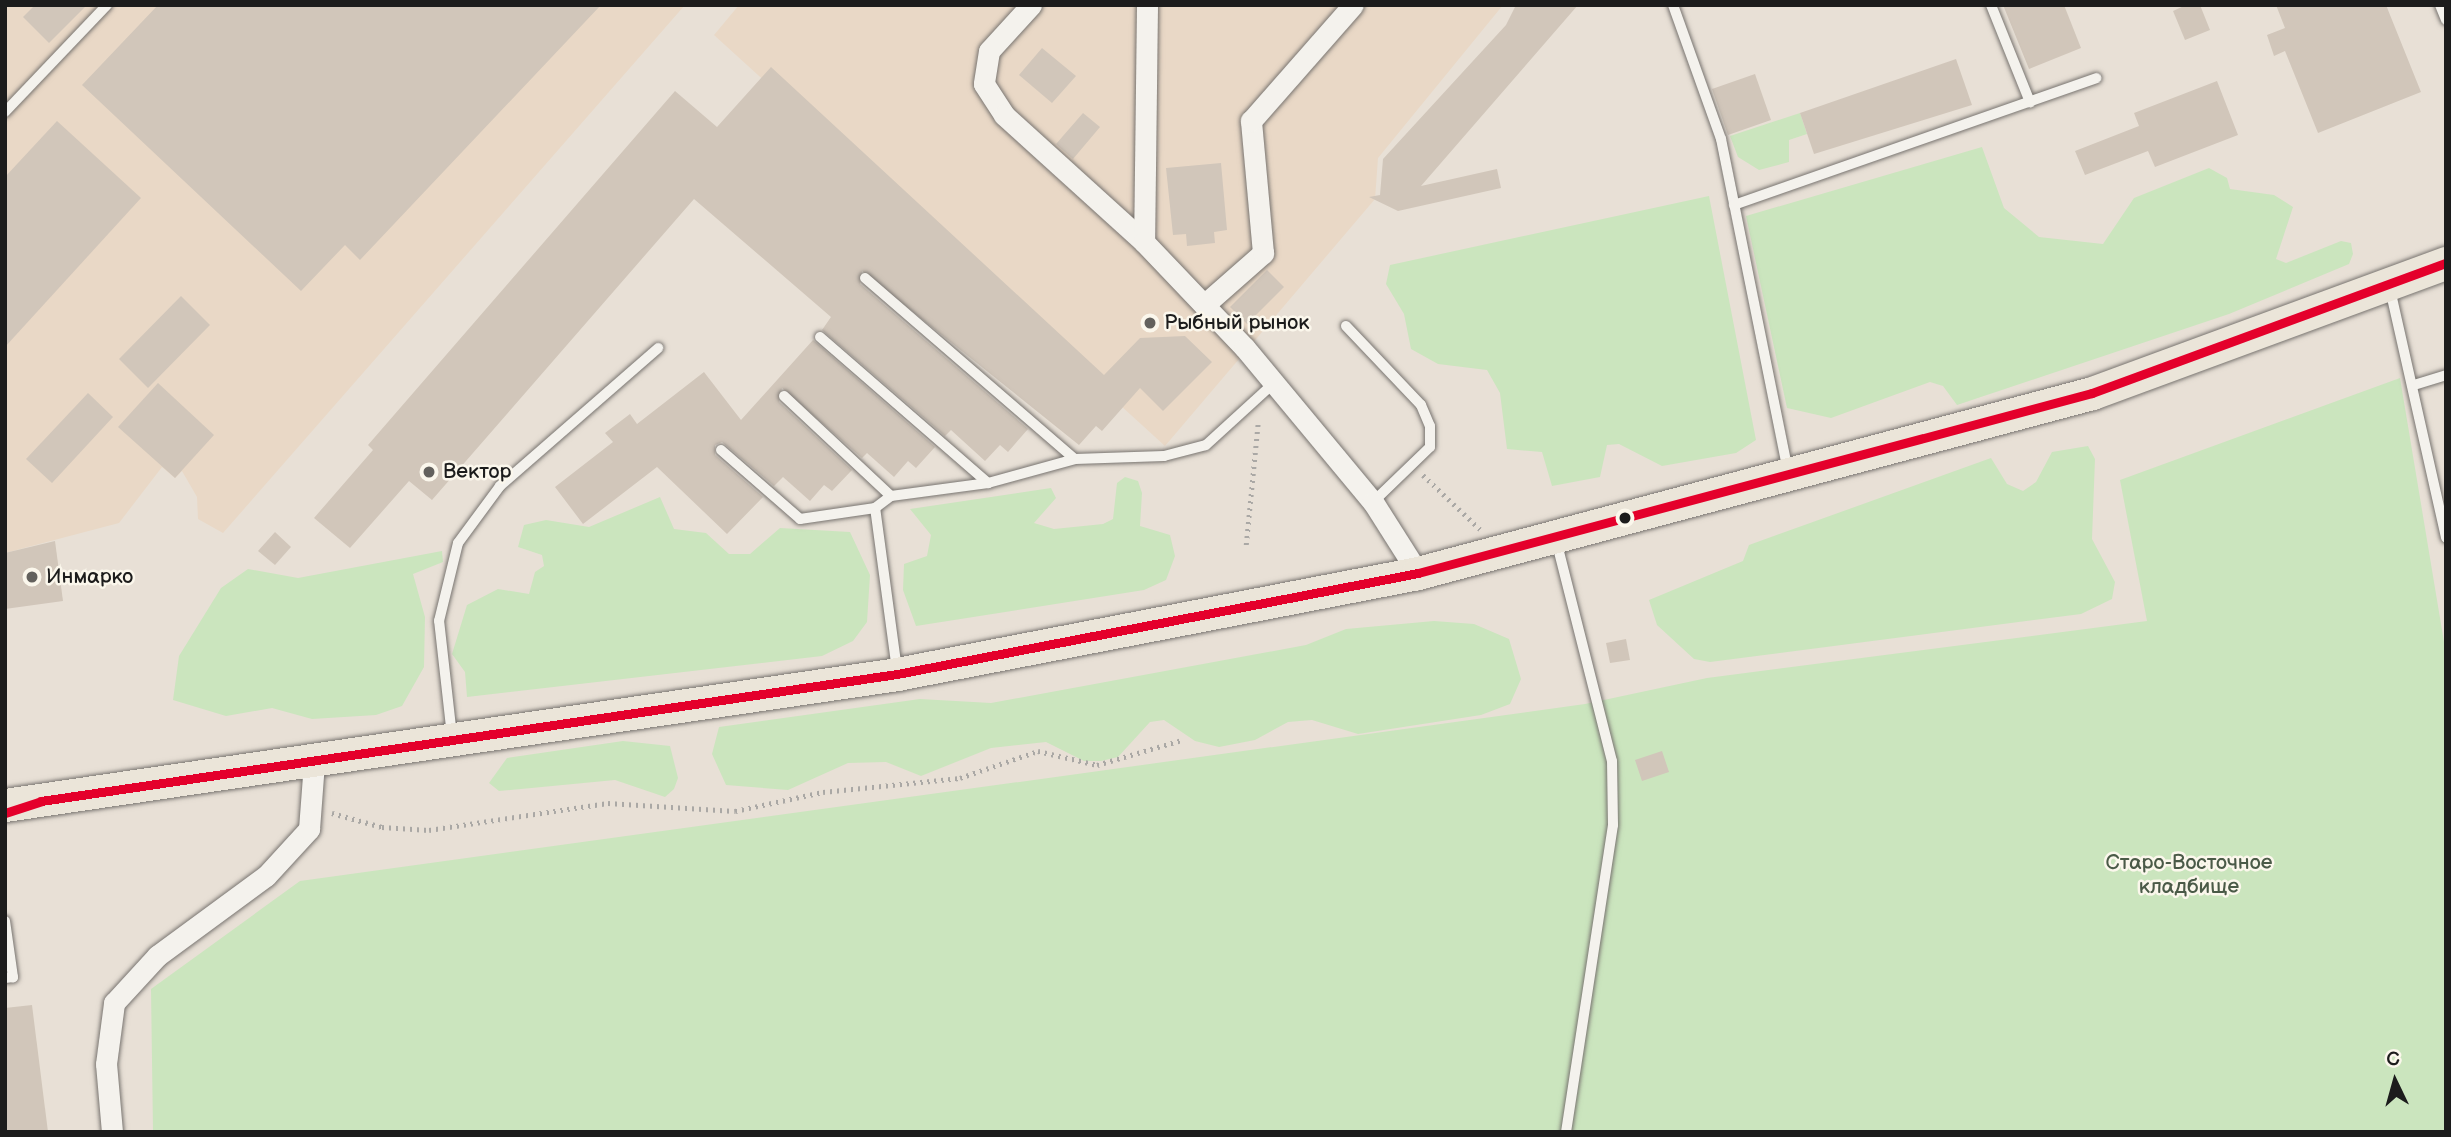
<!DOCTYPE html>
<meta charset="utf-8">
<style>
body{margin:0}
#map{position:relative;width:2451px;height:1137px;overflow:hidden;background:#e8e0d6;font-family:"Balsamiq Sans",sans-serif}
div>[style]{position:absolute}
.built>*{inset:0;background:#e9d8c6}
.green>*{inset:0;background:#cbe5be}
.building>*{inset:0;background:#d1c6ba}
.path>*{height:4.5px;margin-top:-2.25px;transform-origin:0;background:repeating-linear-gradient(90deg,#aaa8a5 0 2px,transparent 0 7px)}
.roads{filter:drop-shadow(0 0 2px #787470) drop-shadow(0 0 2px #787470)}
.lane>*{height:10px;margin:-5px;padding:0 5px;transform-origin:5px;border-radius:5px;background:#f4f2ed}
.street>*{height:21px;margin:-10.5px;padding:0 10.5px;transform-origin:10.5px;border-radius:10.5px;background:#f4f2ed}
.primary>*{height:33px;margin:-16.5px;padding:0 16.5px;transform-origin:16.5px;border-radius:16.5px;background:#ebe5d9}
.bus-1>*{height:9px;margin:-4.5px;padding:0 4.5px;transform-origin:4.5px;border-radius:4.5px;background:#e4002b}
.dots>*{width:19px;height:19px;translate:-50% -50%;box-sizing:border-box;border:4px solid #fbf7ec;border-radius:50%}
span{translate:-50% -50%;white-space:nowrap;text-align:center;line-height:1.15;-webkit-text-stroke:5px #fbf7ec;paint-order:stroke}
.poi-label{font-size:21px;color:#1c1c1c}
.left{translate:0 -50%;text-align:left}
.park-label{font-size:21px;color:#4a5a47}
.frame{position:absolute;inset:0;border:7px solid #1c1c1c;pointer-events:none}
.north{position:absolute;left:2360px;top:1046px;width:70px;height:70px;-webkit-text-stroke:5px #fbf7ec;paint-order:stroke;rotate:355deg;font-size:19px;font-weight:700;line-height:28px;text-align:center;color:#1c1c1c}
.north::after{content:'';display:block;margin:auto;width:24px;height:32px;background:#1c1c1c;clip-path:polygon(50% 0,100% 100%,50% 72%,0 100%)}
</style>
<div id="map">
<div class="built">
<div style="clip-path:polygon(5px 5px,685px 5px,223px 533px,198px 519px,197px 497px,182px 471px,175px 478px,162px 467px,119px 523px,5px 553px)"></div>
<div style="clip-path:polygon(739px 5px,1503px 5px,1378px 158px,1375px 199px,1165px 446px,714px 35px)"></div>
</div>
<div class="green">
<div style="clip-path:polygon(1800px 113px,1807px 134px,1789px 140px,1789px 162px,1759px 170px,1738px 157px,1730px 136px)"></div>
<div style="clip-path:polygon(1982px 147px,2004px 208px,2039px 237px,2103px 244px,2134px 198px,2209px 168px,2227px 178px,2230px 189px,2274px 195px,2293px 207px,2276px 259px,2286px 263px,2341px 241px,2351px 243px,2353px 254px,2349px 264px,2229px 314px,1957px 405px,1943px 386px,1930px 382px,1831px 418px,1787px 408px,1746px 216px)"></div>
<div style="clip-path:polygon(1709px 196px,1756px 440px,1736px 453px,1662px 466px,1619px 444px,1607px 445px,1600px 477px,1552px 486px,1542px 452px,1507px 449px,1500px 393px,1487px 370px,1438px 364px,1411px 349px,1404px 314px,1386px 284px,1390px 265px)"></div>
<div style="clip-path:polygon(2400px 378px,2446px 654px,2446px 1132px,153px 1132px,151px 989px,300px 881px,1585px 704px,1707px 678px,2147px 621px,2120px 480px)"></div>
<div style="clip-path:polygon(2088px 446px,2095px 459px,2092px 539px,2115px 582px,2112px 599px,2081px 614px,1710px 662px,1694px 659px,1657px 625px,1649px 600px,1743px 561px,1749px 545px,1991px 458px,2007px 484px,2023px 491px,2036px 482px,2052px 452px)"></div>
<div style="clip-path:polygon(1125px 477px,1138px 481px,1142px 493px,1140px 526px,1170px 535px,1175px 556px,1166px 580px,1144px 590px,916px 626px,903px 590px,904px 564px,927px 556px,931px 535px,910px 509px,1051px 488px,1056px 498px,1034px 523px,1054px 529px,1103px 524px,1113px 519px,1117px 483px)"></div>
<div style="clip-path:polygon(660px 497px,674px 529px,706px 533px,729px 554px,750px 554px,780px 528px,850px 532px,870px 575px,867px 622px,853px 641px,822px 656px,467px 697px,465px 672px,452px 654px,467px 605px,498px 589px,529px 594px,535px 572px,544px 566px,542px 555px,518px 547px,524px 525px,546px 520px,589px 527px)"></div>
<div style="clip-path:polygon(442px 551px,443px 562px,413px 574px,425px 617px,424px 667px,402px 706px,376px 715px,312px 719px,272px 708px,226px 716px,173px 700px,179px 656px,221px 588px,248px 569px,298px 578px)"></div>
<div style="clip-path:polygon(1434px 621px,1474px 624px,1509px 639px,1521px 679px,1510px 704px,1481px 715px,1358px 734px,1312px 720px,1288px 722px,1255px 740px,1219px 747px,1195px 741px,1164px 720px,1150px 722px,1118px 757px,1101px 761px,1084px 761px,1046px 742px,991px 748px,921px 776px,886px 762px,848px 763px,788px 790px,726px 785px,712px 754px,719px 727px,920px 699px,991px 703px,1306px 645px,1346px 629px)"></div>
<div style="clip-path:polygon(623px 741px,670px 746px,678px 778px,674px 789px,665px 797px,615px 780px,499px 791px,489px 783px,507px 758px)"></div>
</div>
<div class="building">
<div style="clip-path:polygon(35px 5px,87px 5px,49px 43px,23px 17px)"></div>
<div style="clip-path:polygon(158px 5px,601px 5px,360px 260px,345px 245px,301px 291px,82px 85px)"></div>
<div style="clip-path:polygon(1516px 5px,1578px 5px,1421px 186px,1497px 169px,1501px 188px,1398px 211px,1369px 197px,1380px 195px,1383px 159px,1506px 25px)"></div>
<div style="clip-path:polygon(2003px 5px,2064px 5px,2081px 48px,2029px 69px)"></div>
<div style="clip-path:polygon(2186px 5px,2200px 5px,2210px 30px,2185px 40px,2173px 11px)"></div>
<div style="clip-path:polygon(2276px 5px,2386px 5px,2421px 92px,2318px 133px,2285px 51px,2274px 56px,2267px 35px,2285px 28px)"></div>
<div style="clip-path:polygon(1042px 48px,1076px 76px,1052px 103px,1019px 75px)"></div>
<div style="clip-path:polygon(1956px 59px,1972px 105px,1814px 154px,1800px 113px)"></div>
<div style="clip-path:polygon(771px 67px,1104px 375px,1140px 338px,1185px 336px,1212px 362px,1163px 411px,1140px 388px,1102px 431px,1096px 426px,1079px 445px,862px 271px,860px 284px,1028px 429px,1008px 452px,1000px 445px,985px 461px,951px 430px,945px 436px,822px 330px,831px 317px,694px 199px,432px 500px,409px 481px,350px 548px,314px 518px,373px 450px,368px 445px,675px 91px,717px 127px)"></div>
<div style="clip-path:polygon(1755px 74px,1771px 120px,1728px 135px,1712px 89px)"></div>
<div style="clip-path:polygon(2217px 81px,2238px 135px,2155px 167px,2148px 151px,2085px 175px,2075px 151px,2139px 126px,2134px 113px)"></div>
<div style="clip-path:polygon(1083px 113px,1100px 127px,1073px 159px,1056px 144px)"></div>
<div style="clip-path:polygon(57px 121px,141px 198px,5px 347px,5px 177px)"></div>
<div style="clip-path:polygon(1221px 163px,1227px 230px,1214px 232px,1215px 243px,1187px 246px,1186px 234px,1173px 235px,1166px 168px)"></div>
<div style="clip-path:polygon(1267px 270px,1284px 287px,1247px 324px,1230px 307px)"></div>
<div style="clip-path:polygon(181px 296px,210px 325px,148px 388px,119px 359px)"></div>
<div style="clip-path:polygon(813px 340px,935px 447px,916px 468px,908px 461px,894px 477px,867px 453px,862px 458px,782px 388px,779px 402px,852px 470px,832px 491px,824px 485px,810px 501px,783px 477px,774px 486px,722px 442px,715px 445px,715px 455px,763px 497px,727px 534px,657px 467px,583px 524px,555px 487px,613px 442px,605px 433px,630px 414px,637px 424px,704px 372px,741px 420px)"></div>
<div style="clip-path:polygon(158px 383px,214px 435px,175px 478px,118px 427px)"></div>
<div style="clip-path:polygon(88px 393px,113px 417px,52px 483px,26px 459px)"></div>
<div style="clip-path:polygon(275px 532px,291px 547px,275px 565px,258px 551px)"></div>
<div style="clip-path:polygon(55px 541px,63px 601px,5px 609px,5px 553px)"></div>
<div style="clip-path:polygon(1626px 639px,1630px 660px,1610px 663px,1606px 643px)"></div>
<div style="clip-path:polygon(1662px 751px,1669px 772px,1642px 781px,1635px 760px)"></div>
<div style="clip-path:polygon(32px 1005px,48px 1132px,5px 1132px,5px 1008px)"></div>
</div>
<div class="path">
<div style="left:1423px;top:475px;width:79px;rotate:43.5deg"></div>
<div style="left:1246px;top:545px;width:124px;rotate:-84.4deg"></div>
<div style="left:332px;top:813px;width:52px;rotate:15.6deg"></div>
<div style="left:382px;top:827px;width:47px;rotate:3.7deg"></div>
<div style="left:429px;top:830px;width:181px;rotate:-8.6deg"></div>
<div style="left:608px;top:803px;width:127px;rotate:3.6deg"></div>
<div style="left:735px;top:811px;width:90px;rotate:-12.2deg"></div>
<div style="left:823px;top:792px;width:138px;rotate:-5.8deg"></div>
<div style="left:960px;top:778px;width:83px;rotate:-19.1deg"></div>
<div style="left:1038px;top:751px;width:61px;rotate:13.3deg"></div>
<div style="left:1097px;top:765px;width:89px;rotate:-16.4deg"></div>
</div>
<div class="roads">
<div class="lane">
<div style="left:1673px;top:5px;width:142px;rotate:70.3deg"></div>
<div style="left:1721px;top:139px;width:339px;rotate:78.6deg"></div>
<div style="left:1991px;top:5px;width:105px;rotate:68.1deg"></div>
<div style="left:2440px;top:5px;width:16px;rotate:68deg"></div>
<div style="left:5px;top:112px;width:148px;rotate:-46.4deg"></div>
<div style="left:1734px;top:205px;width:384px;rotate:-19.3deg"></div>
<div style="left:865px;top:278px;width:277px;rotate:40.8deg"></div>
<div style="left:2390px;top:289px;width:255px;rotate:77.3deg"></div>
<div style="left:1346px;top:326px;width:109px;rotate:46.5deg"></div>
<div style="left:1421px;top:405px;width:23px;rotate:67deg"></div>
<div style="left:1430px;top:426px;width:21px;rotate:90deg"></div>
<div style="left:1430px;top:447px;width:79px;rotate:136deg"></div>
<div style="left:820px;top:337px;width:223px;rotate:41deg"></div>
<div style="left:2414px;top:385px;width:34px;rotate:-17deg"></div>
<div style="left:784px;top:396px;width:146px;rotate:43.1deg"></div>
<div style="left:721px;top:450px;width:105px;rotate:41.1deg"></div>
<div style="left:800px;top:519px;width:76px;rotate:-8.3deg"></div>
<div style="left:1556px;top:540px;width:228px;rotate:75.8deg"></div>
<div style="left:1612px;top:761px;width:64px;rotate:89.1deg"></div>
<div style="left:1613px;top:825px;width:311px;rotate:98.7deg"></div>
<div style="left:897px;top:670px;width:163px;rotate:-97.7deg"></div>
<div style="left:875px;top:508px;width:20px;rotate:-37deg"></div>
<div style="left:891px;top:496px;width:98px;rotate:-7.6deg"></div>
<div style="left:988px;top:483px;width:90px;rotate:-15.4deg"></div>
<div style="left:1075px;top:459px;width:89px;rotate:-1.9deg"></div>
<div style="left:1164px;top:456px;width:43px;rotate:-14.7deg"></div>
<div style="left:1206px;top:445px;width:92px;rotate:-42.4deg"></div>
<div style="left:452px;top:736px;width:116px;rotate:-96.4deg"></div>
<div style="left:439px;top:621px;width:80px;rotate:-76.3deg"></div>
<div style="left:458px;top:543px;width:71px;rotate:-53.6deg"></div>
<div style="left:500px;top:486px;width:210px;rotate:-41.1deg"></div>
<div style="left:5px;top:921px;width:57px;rotate:81.9deg"></div>
<div style="left:13px;top:977px;width:8px;rotate:173deg"></div>
</div>
<div class="street">
<div style="left:1031px;top:5px;width:62px;rotate:132.4deg"></div>
<div style="left:989px;top:51px;width:33px;rotate:99deg"></div>
<div style="left:984px;top:84px;width:37px;rotate:57deg"></div>
<div style="left:1004px;top:115px;width:189px;rotate:42.2deg"></div>
<div style="left:1147px;top:5px;width:237px;rotate:90.7deg"></div>
<div style="left:1144px;top:242px;width:146px;rotate:46.4deg"></div>
<div style="left:1245px;top:348px;width:200px;rotate:50.3deg"></div>
<div style="left:1373px;top:502px;width:84px;rotate:57.6deg"></div>
<div style="left:1204px;top:305px;width:79px;rotate:-41.4deg"></div>
<div style="left:1263px;top:253px;width:133px;rotate:-95.2deg"></div>
<div style="left:1251px;top:121px;width:154px;rotate:-48.7deg"></div>
<div style="left:112px;top:1132px;width:68px;rotate:-95deg"></div>
<div style="left:106px;top:1064px;width:62px;rotate:-82.5deg"></div>
<div style="left:114px;top:1003px;width:64px;rotate:-47.5deg"></div>
<div style="left:157px;top:956px;width:135px;rotate:-36.3deg"></div>
<div style="left:266px;top:876px;width:64px;rotate:-47.5deg"></div>
<div style="left:309px;top:829px;width:67px;rotate:-85.7deg"></div>
</div>
<div class="primary">
<div style="left:5px;top:805px;width:902px;rotate:-8.35deg"></div>
<div style="left:897px;top:674px;width:531px;rotate:-10.97deg"></div>
<div style="left:1418px;top:573px;width:698px;rotate:-14.95deg"></div>
<div style="left:2092px;top:393px;width:377px;rotate:-20.2deg"></div>
</div>
</div>
<div class="bus-1">
<div style="left:5px;top:813px;width:38px;rotate:-18deg"></div>
<div style="left:41px;top:801px;width:865px;rotate:-8.44deg"></div>
<div style="left:897px;top:674px;width:531px;rotate:-10.97deg"></div>
<div style="left:1418px;top:573px;width:698px;rotate:-14.95deg"></div>
<div style="left:2092px;top:393px;width:377px;rotate:-20.2deg"></div>
</div>
<div class="dots">
<div style="left:1150px;top:323px;background:#63615d"></div>
<div style="left:429px;top:472px;background:#63615d"></div>
<div style="left:1625px;top:518px;background:#1c1c1c"></div>
<div style="left:32px;top:577px;background:#63615d"></div>
</div>
<div class="poi-label">
<span class="left" style="left:1164px;top:323px">Рыбный рынок</span>
<span class="left" style="left:443px;top:472px">Вектор</span>
<span class="left" style="left:46px;top:577px">Инмарко</span>
</div>
<div class="park-label">
<span style="left:2189px;top:875px">Старо-Восточное<br>кладбище</span>
</div>
<div class="frame"></div>
<div class="north">С</div>
</div>
